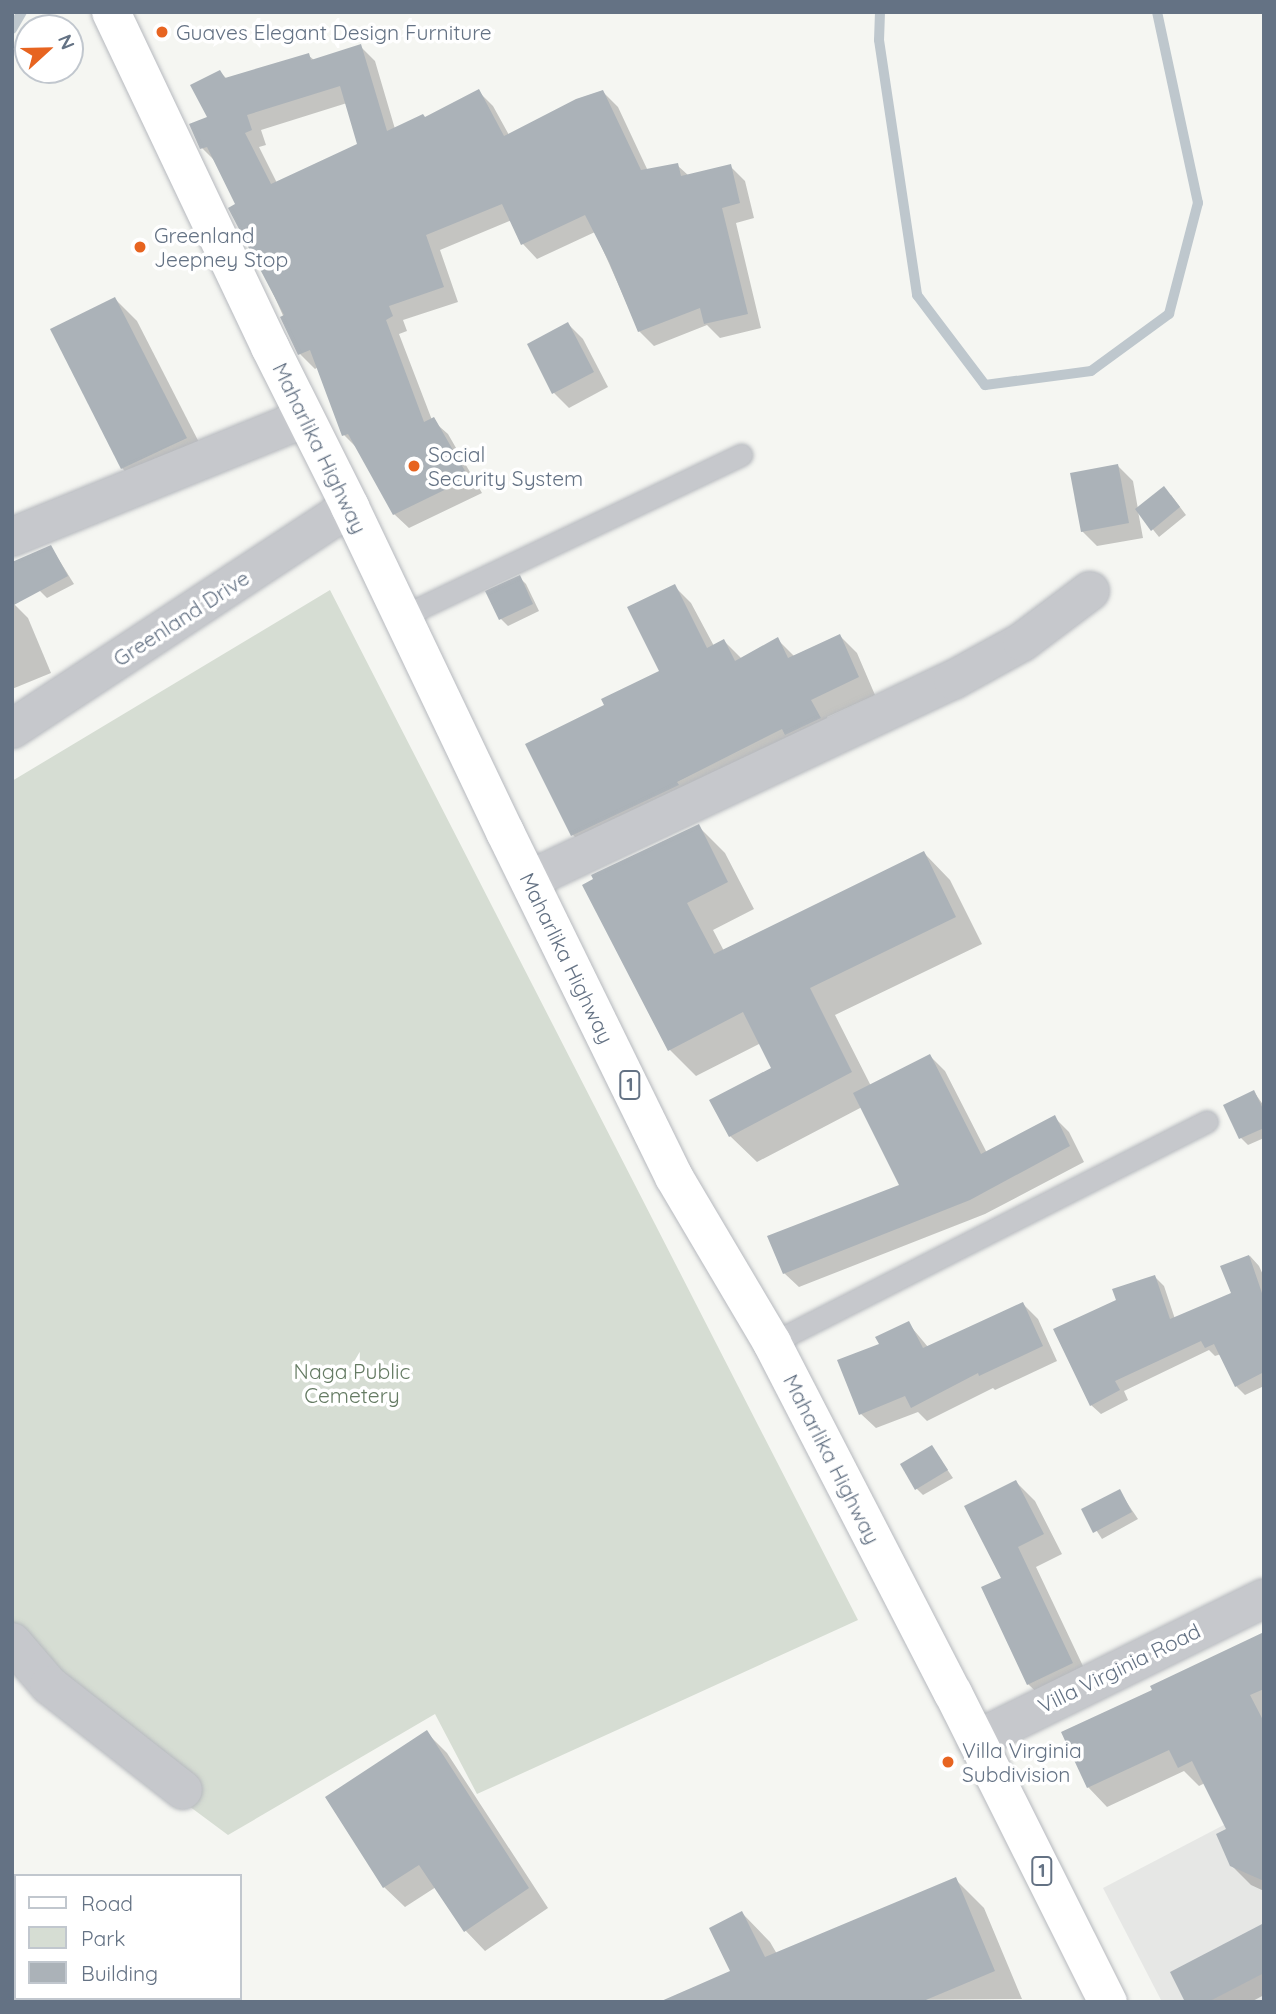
<!DOCTYPE html>
<style>
body{margin:0}
#map{position:relative;width:1276px;height:2014px;overflow:hidden;background:#f5f6f2;font-family:Quicksand,sans-serif}
div>[style]{position:absolute}
.built>*{inset:0;background:#e6e7e5}
.green>*{inset:0;background:#d6ddd3}
.shadow>*{inset:0;background:#0003}
.stream>*{height:10px;margin:-5px;padding:0 5px;transform-origin:5px;border-radius:5px;background:#bec7cd}
.building>*{inset:0;background:#abb2b8}
.roads{filter:drop-shadow(0 0 2px #b6b9be) drop-shadow(0 0 2px #b6b9be)}
.service>*{height:21px;margin:-10.5px;padding:0 10.5px;transform-origin:10.5px;border-radius:10.5px;background:#c6c8cc}
.minor>*{height:38px;margin:-19px;padding:0 19px;transform-origin:19px;border-radius:19px;background:#c6c8cc}
.tertiary>*{height:38px;margin:-19px;padding:0 19px;transform-origin:19px;border-radius:19px;background:#c6c8cc}
.primary>*{height:38px;margin:-19px;padding:0 19px;transform-origin:19px;border-radius:19px;background:#fff}
.dots>*{width:19px;height:19px;translate:-50% -50%;box-sizing:border-box;border:4px solid #fff;border-radius:50%}
span{translate:-50% -50%;white-space:nowrap;text-align:center;line-height:1.15;-webkit-text-stroke:7px #fff;paint-order:stroke}
.shield-label span{padding:2px 5px;background:#fff;border:2px solid;border-radius:5px;-webkit-text-stroke-width:0}
.shield-label{font-size:19px;color:#647284;font-weight:700}
.poi-label{font-size:21px;color:#647284}
.left{translate:0 -50%;text-align:left}
.street-label{font-size:21px;color:#647284}
.park-label{font-size:21px;color:#657b63}
.frame{position:absolute;inset:0;border:14px solid #647284;pointer-events:none}
.legend{position:absolute;left:14px;top:1874px;width:228px;height:126px;box-sizing:border-box;background:#fff;border:2px solid #c1c7ce;margin:0;padding:9px 12px;list-style:none;font-size:21px;color:#647284}
.legend li{display:flex;align-items:center;gap:14px;height:35px}
.legend b{width:35px;border:2px solid #c1c7ce}
.north{position:absolute;left:14px;top:14px;width:70px;height:70px;box-sizing:border-box;background:#fff;border:2px solid #c1c7ce;border-radius:50%;rotate:68deg;font-size:19px;font-weight:700;line-height:28px;text-align:center;color:#647284}
.north::after{content:'';display:block;margin:auto;width:24px;height:32px;background:#e76420;clip-path:polygon(50% 0,100% 100%,50% 72%,0 100%)}
</style>
<div id="map">
<div class="built">
<div style="clip-path:polygon(1264px 1804px,1264px 2002px,1162px 2002px,1103px 1888px)"></div>
</div>
<div class="green">
<div style="clip-path:polygon(330px 590px,858px 1620px,477px 1794px,435px 1714px,228px 1835px,65px 1714px,12px 1642px,12px 781px)"></div>
</div>
<div class="shadow">
<div style="clip-path:polygon(evenodd,360px 46px,375px 61px,395px 129px,425px 119px,478px 91px,493px 106px,509px 135px,603px 92px,618px 107px,648px 171px,677px 165px,689px 176px,730px 166px,745px 181px,754px 218px,736px 223px,761px 328px,720px 338px,707px 325px,654px 346px,639px 331px,595px 232px,537px 259px,523px 244px,512px 220px,440px 250px,458px 302px,403px 320px,407px 331px,399px 334px,432px 420px,448px 434px,482px 493px,409px 528px,394px 514px,359px 450px,344px 435px,318px 367px,315px 369px,300px 354px,261px 266px,254px 259px,230px 208px,237px 205px,217px 163px,202px 148px,220px 72px,227px 79px,308px 55px,314px 60px,360px 46px,347px 103px,360px 145px,277px 183px,259px 147px,266px 145px,261px 130px,347px 103px)"></div>
<div style="clip-path:polygon(115px 299px,137px 321px,208px 460px,144px 490px,122px 468px)"></div>
<div style="clip-path:polygon(568px 324px,583px 339px,608px 387px,569px 408px,554px 393px)"></div>
<div style="clip-path:polygon(1118px 466px,1133px 481px,1138px 509px,1171px 495px,1186px 515px,1159px 537px,1138px 511px,1143px 538px,1097px 546px,1082px 531px)"></div>
<div style="clip-path:polygon(51px 547px,74px 584px,47px 598px,40px 591px)"></div>
<div style="clip-path:polygon(519px 577px,526px 584px,539px 611px,508px 626px,501px 619px)"></div>
<div style="clip-path:polygon(674px 586px,691px 603px,714px 646px,724px 641px,742px 659px,777px 639px,795px 657px,840px 636px,857px 653px,875px 695px,827px 717px,836px 735px,590px 852px,573px 835px,606px 706px,661px 672px)"></div>
<div style="clip-path:polygon(12px 602px,28px 618px,51px 673px,12px 689px)"></div>
<div style="clip-path:polygon(698px 826px,725px 853px,754px 909px,713px 930px,724px 951px,924px 853px,950px 880px,982px 944px,835px 1015px,871px 1086px,930px 1056px,945px 1071px,987px 1153px,1054px 1117px,1069px 1132px,1084px 1162px,985px 1214px,799px 1287px,784px 1273px,902px 1186px,862px 1107px,757px 1162px,730px 1136px,774px 1068px,761px 1043px,696px 1076px,670px 1050px,585px 886px)"></div>
<div style="clip-path:polygon(1254px 1092px,1264px 1106px,1264px 1138px,1248px 1145px,1241px 1138px,1226px 1105px)"></div>
<div style="clip-path:polygon(1250px 1256px,1259px 1266px,1264px 1277px,1264px 1386px,1245px 1395px,1236px 1386px,1221px 1354px,1215px 1356px,1209px 1350px,1124px 1391px,1128px 1400px,1101px 1414px,1091px 1405px,1118px 1301px,1155px 1277px,1164px 1286px,1175px 1319px,1234px 1294px,1223px 1267px)"></div>
<div style="clip-path:polygon(1023px 1304px,1038px 1319px,1057px 1361px,995px 1390px,993px 1388px,927px 1421px,918px 1412px,876px 1428px,861px 1414px,881px 1345px,908px 1323px,928px 1347px)"></div>
<div style="clip-path:polygon(932px 1447px,953px 1478px,923px 1495px,916px 1488px)"></div>
<div style="clip-path:polygon(1016px 1482px,1035px 1501px,1062px 1554px,1036px 1567px,1091px 1683px,1048px 1703px,1028px 1684px,1003px 1579px)"></div>
<div style="clip-path:polygon(1119px 1491px,1138px 1519px,1102px 1539px,1083px 1510px)"></div>
<div style="clip-path:polygon(1264px 1634px,1264px 1891px,1251px 1885px,1231px 1865px,1229px 1830px,1205px 1783px,1199px 1786px,1184px 1771px,1107px 1807px,1088px 1787px,1154px 1691px)"></div>
<div style="clip-path:polygon(427px 1733px,447px 1753px,548px 1908px,485px 1951px,465px 1930px,436px 1887px,405px 1907px,384px 1887px)"></div>
<div style="clip-path:polygon(955px 1879px,984px 1908px,1022px 1999px,662px 2002px,733px 1972px,742px 1913px,770px 1942px,777px 1954px)"></div>
<div style="clip-path:polygon(1264px 1925px,1264px 1995px,1251px 2002px,1187px 2002px)"></div>
</div>
<div class="stream">
<div style="left:880px;top:12px;width:28px;rotate:92deg"></div>
<div style="left:879px;top:40px;width:258px;rotate:81.5deg"></div>
<div style="left:917px;top:295px;width:113px;rotate:52.9deg"></div>
<div style="left:985px;top:385px;width:107px;rotate:-7.5deg"></div>
<div style="left:1091px;top:371px;width:97px;rotate:-36.2deg"></div>
<div style="left:1169px;top:314px;width:115px;rotate:-75.4deg"></div>
<div style="left:1198px;top:203px;width:195px;rotate:-102.1deg"></div>
<div style="left:12px;top:29px;width:20px;rotate:-60deg"></div>
</div>
<div class="building">
<div style="clip-path:polygon(evenodd,361px 44px,387px 131px,423px 114px,425px 117px,479px 89px,504px 136px,576px 99px,603px 90px,641px 170px,678px 163px,681px 176px,731px 164px,740px 203px,722px 208px,748px 314px,704px 324px,700px 308px,638px 332px,609px 262px,585px 215px,521px 245px,502px 204px,426px 235px,444px 287px,389px 306px,393px 316px,386px 320px,424px 422px,434px 417px,469px 478px,393px 515px,348px 434px,342px 436px,310px 350px,298px 355px,280px 317px,284px 315px,228px 208px,235px 204px,207px 147px,200px 149px,189px 124px,207px 117px,190px 85px,220px 70px,225px 78px,309px 53px,311px 60px,361px 44px,340px 86px,357px 144px,271px 184px,245px 133px,252px 130px,247px 115px,340px 86px)"></div>
<div style="clip-path:polygon(115px 297px,187px 438px,121px 469px,50px 329px)"></div>
<div style="clip-path:polygon(568px 322px,594px 372px,552px 394px,527px 344px)"></div>
<div style="clip-path:polygon(1118px 464px,1129px 523px,1081px 532px,1070px 473px)"></div>
<div style="clip-path:polygon(1164px 486px,1180px 507px,1151px 531px,1135px 509px)"></div>
<div style="clip-path:polygon(51px 545px,68px 576px,12px 606px,12px 562px)"></div>
<div style="clip-path:polygon(520px 575px,533px 604px,499px 620px,485px 591px)"></div>
<div style="clip-path:polygon(675px 584px,707px 648px,724px 639px,735px 661px,778px 637px,788px 658px,840px 634px,859px 677px,811px 700px,821px 718px,785px 735px,782px 729px,677px 782px,679px 785px,571px 836px,525px 744px,604px 705px,601px 699px,659px 671px,627px 607px)"></div>
<div style="clip-path:polygon(699px 824px,728px 882px,687px 903px,714px 954px,924px 851px,956px 917px,810px 988px,852px 1072px,729px 1137px,709px 1100px,771px 1068px,743px 1012px,668px 1051px,582px 885px,593px 879px,591px 875px)"></div>
<div style="clip-path:polygon(930px 1054px,981px 1154px,1055px 1115px,1070px 1146px,970px 1200px,783px 1274px,767px 1236px,899px 1185px,853px 1093px)"></div>
<div style="clip-path:polygon(1254px 1090px,1264px 1111px,1264px 1128px,1239px 1139px,1223px 1105px)"></div>
<div style="clip-path:polygon(1249px 1255px,1264px 1299px,1264px 1372px,1235px 1387px,1214px 1344px,1205px 1348px,1201px 1341px,1115px 1381px,1120px 1390px,1090px 1406px,1053px 1329px,1116px 1300px,1112px 1289px,1155px 1275px,1170px 1319px,1231px 1293px,1220px 1266px)"></div>
<div style="clip-path:polygon(1023px 1302px,1043px 1346px,979px 1376px,978px 1373px,911px 1408px,905px 1396px,859px 1415px,837px 1360px,879px 1344px,875px 1337px,909px 1321px,923px 1348px)"></div>
<div style="clip-path:polygon(932px 1445px,948px 1470px,915px 1490px,900px 1464px)"></div>
<div style="clip-path:polygon(1016px 1480px,1044px 1534px,1018px 1547px,1073px 1663px,1027px 1685px,981px 1587px,1001px 1578px,964px 1506px)"></div>
<div style="clip-path:polygon(1120px 1489px,1132px 1512px,1093px 1533px,1081px 1509px)"></div>
<div style="clip-path:polygon(1264px 1632px,1264px 1689px,1250px 1695px,1264px 1722px,1264px 1881px,1230px 1866px,1216px 1834px,1226px 1829px,1192px 1761px,1178px 1768px,1169px 1750px,1087px 1788px,1061px 1732px,1152px 1690px,1150px 1686px)"></div>
<div style="clip-path:polygon(427px 1730px,529px 1888px,464px 1932px,419px 1865px,383px 1888px,325px 1797px)"></div>
<div style="clip-path:polygon(956px 1877px,995px 1971px,921px 2002px,659px 2002px,730px 1971px,709px 1928px,742px 1911px,765px 1957px)"></div>
<div style="clip-path:polygon(1264px 1923px,1264px 1973px,1208px 2002px,1185px 2002px,1170px 1972px)"></div>
</div>
<div class="roads">
<div class="service">
<div style="left:401px;top:617px;width:377px;rotate:-25.5deg"></div>
<div style="left:772px;top:1343px;width:488px;rotate:-27deg"></div>
</div>
<div class="minor">
<div style="left:12px;top:537px;width:316px;rotate:-22.1deg"></div>
<div style="left:529px;top:880px;width:469px;rotate:-25.3deg"></div>
<div style="left:953px;top:680px;width:79px;rotate:-28.8deg"></div>
<div style="left:1022px;top:642px;width:85px;rotate:-36.9deg"></div>
<div style="left:12px;top:1642px;width:57px;rotate:49.3deg"></div>
<div style="left:49px;top:1685px;width:170px;rotate:38.1deg"></div>
<div style="left:976px;top:1740px;width:321px;rotate:-26.2deg"></div>
</div>
<div class="tertiary">
<div style="left:12px;top:729px;width:404px;rotate:-33.3deg"></div>
</div>
<div class="primary">
<div style="left:111px;top:12px;width:371px;rotate:64.6deg"></div>
<div style="left:270px;top:347px;width:179px;rotate:63.4deg"></div>
<div style="left:350px;top:507px;width:360px;rotate:64.5deg"></div>
<div style="left:505px;top:832px;width:384px;rotate:63.9deg"></div>
<div style="left:674px;top:1177px;width:193px;rotate:59.4deg"></div>
<div style="left:772px;top:1343px;width:394px;rotate:62.7deg"></div>
<div style="left:953px;top:1693px;width:346px;rotate:63.4deg"></div>
</div>
</div>
<div class="dots">
<div style="left:162px;top:32px;background:#e76420"></div>
<div style="left:140px;top:247px;background:#e76420"></div>
<div style="left:414px;top:466px;background:#e76420"></div>
<div style="left:948px;top:1762px;background:#e76420"></div>
</div>
<div class="shield-label">
<span style="left:630px;top:1085px">1</span>
<span style="left:1042px;top:1871px">1</span>
</div>
<div class="poi-label">
<span class="left" style="left:176px;top:32px">Guaves Elegant Design Furniture</span>
<span class="left" style="left:154px;top:247px">Greenland<br>Jeepney Stop</span>
<span class="left" style="left:428px;top:466px">Social<br>Security System</span>
<span class="left" style="left:962px;top:1762px">Villa Virginia<br>Subdivision</span>
</div>
<div class="street-label">
<span style="left:320px;top:448px;rotate:64deg">Maharlika Highway</span>
<span style="left:181px;top:618px;rotate:-33deg">Greenland Drive</span>
<span style="left:567px;top:958px;rotate:64deg">Maharlika Highway</span>
<span style="left:832px;top:1459px;rotate:63deg">Maharlika Highway</span>
<span style="left:1119px;top:1668px;rotate:-26deg">Villa Virginia Road</span>
</div>
<div class="park-label">
<span style="left:352px;top:1383px">Naga Public<br>Cemetery</span>
</div>
<div class="frame"></div>
<ul class="legend">
<li><b style="height:9px;background:#fff"></b>Road</li>
<li><b style="height:19px;background:#d6ddd3"></b>Park</li>
<li><b style="height:19px;background:#abb2b8"></b>Building</li>
</ul>
<div class="north">N</div>
</div>
